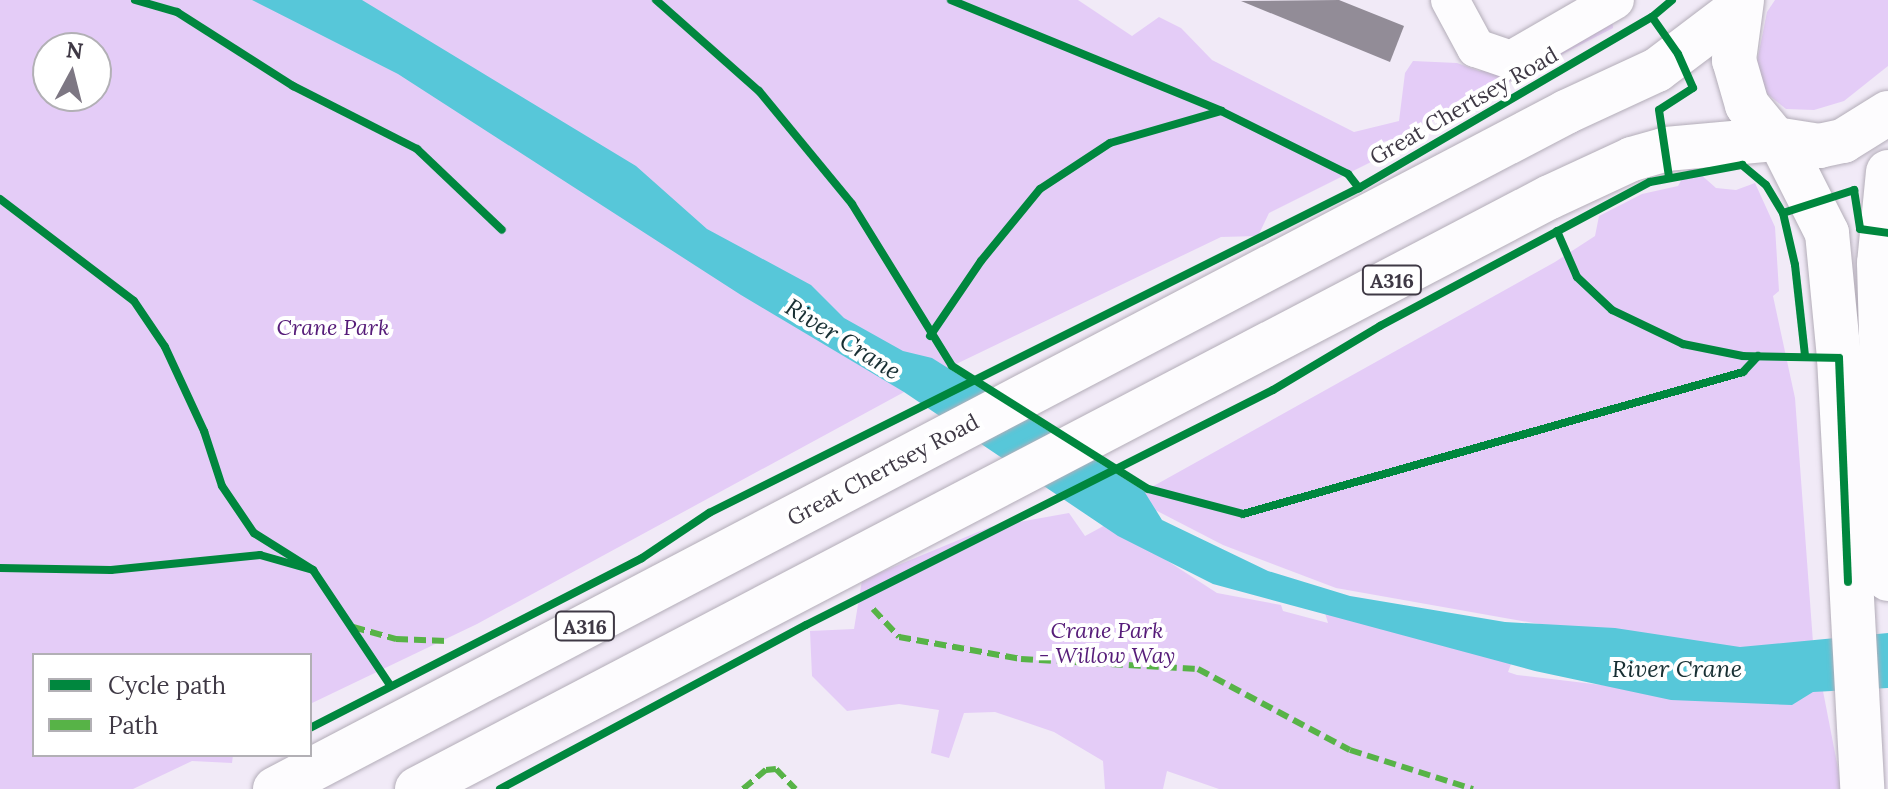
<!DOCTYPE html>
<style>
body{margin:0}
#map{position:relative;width:1888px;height:789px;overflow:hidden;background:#f1eaf7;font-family:Lora,serif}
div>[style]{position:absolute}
.green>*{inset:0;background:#e4ccf7}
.water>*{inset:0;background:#57c7d9}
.building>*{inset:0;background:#928c97}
.roads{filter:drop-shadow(0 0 2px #b3adb8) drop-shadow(0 0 2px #b3adb8)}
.minor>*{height:38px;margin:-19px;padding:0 19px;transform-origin:19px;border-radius:19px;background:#fdfcfe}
.major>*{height:44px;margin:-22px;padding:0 22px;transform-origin:22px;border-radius:22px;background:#fdfcfe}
.highway>*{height:44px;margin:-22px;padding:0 22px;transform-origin:22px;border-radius:22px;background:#fdfcfe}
.quiet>*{height:6px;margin-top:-3px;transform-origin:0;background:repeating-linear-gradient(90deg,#57b347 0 12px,transparent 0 18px)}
.cycleway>*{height:8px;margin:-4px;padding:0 4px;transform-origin:4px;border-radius:4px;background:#00873e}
span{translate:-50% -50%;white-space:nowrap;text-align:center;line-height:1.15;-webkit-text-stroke:8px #fff;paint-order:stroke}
.shield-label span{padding:2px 6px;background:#fff;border:2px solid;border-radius:6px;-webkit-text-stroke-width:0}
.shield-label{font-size:20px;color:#3f3945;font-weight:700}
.street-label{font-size:22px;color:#3f3945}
.park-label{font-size:22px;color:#561c79;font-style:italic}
.water-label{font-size:24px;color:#182f33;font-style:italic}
.legend{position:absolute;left:32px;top:653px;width:280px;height:104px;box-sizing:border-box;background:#fff;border:2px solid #b2b0b5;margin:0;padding:10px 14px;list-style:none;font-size:24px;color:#3f3945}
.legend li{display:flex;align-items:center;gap:16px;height:40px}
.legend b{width:40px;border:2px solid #b2b0b5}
.north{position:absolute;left:32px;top:32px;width:80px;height:80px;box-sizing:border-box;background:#fff;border:2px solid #b2b0b5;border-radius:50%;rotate:7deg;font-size:22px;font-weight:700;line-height:32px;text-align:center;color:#3f3945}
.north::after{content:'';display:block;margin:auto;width:28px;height:36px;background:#7d7783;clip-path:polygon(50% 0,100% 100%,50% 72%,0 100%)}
</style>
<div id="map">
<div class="green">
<div style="clip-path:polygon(evenodd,0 0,1078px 0,1132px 36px,1159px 17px,1181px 28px,1212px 60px,1354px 132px,1399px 121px,1405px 73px,1413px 61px,1457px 63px,1479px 71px,1504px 65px,1612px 12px,1613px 28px,1402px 137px,1379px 143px,1393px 151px,1269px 213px,1258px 236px,1221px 237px,952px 366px,477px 624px,310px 704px,310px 655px,34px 655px,34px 755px,233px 755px,232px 763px,192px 761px,133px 789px,0 789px,0 0,48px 48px,96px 48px,96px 96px,48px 96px,48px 48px)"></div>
<div style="clip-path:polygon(1775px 0,1888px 0,1888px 66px,1844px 101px,1814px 110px,1786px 109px,1765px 92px,1756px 67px,1767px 12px)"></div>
<div style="clip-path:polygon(1690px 165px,1716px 188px,1736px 190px,1755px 183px,1775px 227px,1779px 291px,1773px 296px,1795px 398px,1814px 656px,1562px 628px,1336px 588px,1223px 545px,1132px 498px,1555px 262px,1595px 236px,1599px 216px,1642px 194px,1678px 186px)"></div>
<div style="clip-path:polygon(1069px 513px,1085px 536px,1109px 523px,1217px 593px,1281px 605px,1283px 611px,1328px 623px,1325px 613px,1519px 643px,1508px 672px,1517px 675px,1711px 698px,1823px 691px,1842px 789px,1219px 789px,1167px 771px,1163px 789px,1105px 789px,1103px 761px,1054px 732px,995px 712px,964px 713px,949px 758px,931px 753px,939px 710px,899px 704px,847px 711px,812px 676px,810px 631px,854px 629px,862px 580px,990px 527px)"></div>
</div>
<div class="water">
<div style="clip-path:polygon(252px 0,362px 0,636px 166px,707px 229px,811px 285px,844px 318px,903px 351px,932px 358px,1144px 491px,1162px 520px,1268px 571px,1350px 596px,1505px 622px,1615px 628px,1740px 647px,1888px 633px,1888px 688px,1813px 692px,1792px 705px,1671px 700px,1535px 671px,1213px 584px,1118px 536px,904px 392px,741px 295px,398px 74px)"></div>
</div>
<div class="building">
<div style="clip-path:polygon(1339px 0,1404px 26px,1390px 62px,1241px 1px)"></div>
</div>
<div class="roads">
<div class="minor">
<div style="left:1450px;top:0;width:55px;rotate:61.6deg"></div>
<div style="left:1476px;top:48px;width:37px;rotate:19deg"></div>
<div style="left:1511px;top:60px;width:120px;rotate:-30deg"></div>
</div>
<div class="major">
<div style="left:1782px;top:144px;width:100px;rotate:63.2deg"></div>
<div style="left:1827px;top:233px;width:126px;rotate:84.5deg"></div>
<div style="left:1839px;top:358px;width:432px;rotate:86.9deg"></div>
<div style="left:1888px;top:172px;width:91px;rotate:95.6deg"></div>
<div style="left:1879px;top:263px;width:316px;rotate:88.4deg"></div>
</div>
<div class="highway">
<div style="left:1742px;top:0;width:61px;rotate:97.6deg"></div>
<div style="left:1734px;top:60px;width:47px;rotate:73.9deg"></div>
<div style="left:1747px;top:105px;width:44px;rotate:50.5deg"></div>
<div style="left:1775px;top:139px;width:45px;rotate:9deg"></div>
<div style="left:1819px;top:146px;width:25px;rotate:-12deg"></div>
<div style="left:1843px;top:141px;width:53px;rotate:-31.9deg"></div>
<div style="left:275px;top:789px;width:1458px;rotate:-27.67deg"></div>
<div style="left:1566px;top:112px;width:100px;rotate:-24.8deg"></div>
<div style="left:1657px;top:70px;width:103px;rotate:-37.1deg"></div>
<div style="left:417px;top:789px;width:1278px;rotate:-27.59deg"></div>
<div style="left:1550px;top:197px;width:90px;rotate:-24.9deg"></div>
<div style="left:1632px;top:159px;width:35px;rotate:-16deg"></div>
<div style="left:1666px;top:149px;width:109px;rotate:-5.2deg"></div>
</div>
</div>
<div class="quiet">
<div style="left:873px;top:609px;width:38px;rotate:47deg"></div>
<div style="left:899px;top:637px;width:124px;rotate:10.2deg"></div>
<div style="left:1021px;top:659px;width:177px;rotate:3.2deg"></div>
<div style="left:1198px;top:669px;width:172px;rotate:28.1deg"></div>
<div style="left:1350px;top:750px;width:129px;rotate:17.6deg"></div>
<div style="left:353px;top:627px;width:45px;rotate:15.6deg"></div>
<div style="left:396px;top:639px;width:51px;rotate:2.2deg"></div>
<div style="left:743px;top:789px;width:30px;rotate:-40deg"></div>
<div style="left:766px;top:770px;width:10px;rotate:-6deg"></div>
<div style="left:776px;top:769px;width:28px;rotate:46deg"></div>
</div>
<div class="cycleway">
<div style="left:135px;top:0;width:44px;rotate:15.9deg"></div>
<div style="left:177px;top:12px;width:138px;rotate:32.5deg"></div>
<div style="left:293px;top:86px;width:139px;rotate:26.9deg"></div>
<div style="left:417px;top:149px;width:117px;rotate:43.6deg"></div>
<div style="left:656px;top:0;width:137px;rotate:41.5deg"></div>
<div style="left:759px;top:91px;width:146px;rotate:50.5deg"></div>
<div style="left:852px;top:204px;width:190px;rotate:58.3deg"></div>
<div style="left:952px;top:366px;width:231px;rotate:32.1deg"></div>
<div style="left:1148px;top:489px;width:98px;rotate:14.7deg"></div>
<div style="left:1243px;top:514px;width:520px;rotate:-15.85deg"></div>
<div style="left:1743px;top:372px;width:22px;rotate:-47deg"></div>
<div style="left:951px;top:0;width:292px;rotate:22.3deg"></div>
<div style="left:1221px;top:111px;width:142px;rotate:26.4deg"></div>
<div style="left:1348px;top:174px;width:18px;rotate:52deg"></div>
<div style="left:1652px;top:17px;width:45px;rotate:54.9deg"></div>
<div style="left:1678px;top:54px;width:37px;rotate:66deg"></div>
<div style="left:1693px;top:88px;width:40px;rotate:147.1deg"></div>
<div style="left:1659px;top:110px;width:68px;rotate:81.5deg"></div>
<div style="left:0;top:199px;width:168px;rotate:37.3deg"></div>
<div style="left:134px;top:301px;width:55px;rotate:56deg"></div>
<div style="left:165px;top:347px;width:93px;rotate:65.1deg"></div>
<div style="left:204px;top:431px;width:58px;rotate:71.9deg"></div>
<div style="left:222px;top:486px;width:57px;rotate:55.8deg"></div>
<div style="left:254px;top:533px;width:70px;rotate:32.1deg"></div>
<div style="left:1783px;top:213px;width:75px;rotate:-17.9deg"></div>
<div style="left:1854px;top:190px;width:39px;rotate:81deg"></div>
<div style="left:1860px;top:229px;width:28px;rotate:8deg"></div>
<div style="left:1557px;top:231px;width:50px;rotate:66.5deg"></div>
<div style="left:1577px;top:277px;width:48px;rotate:43.3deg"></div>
<div style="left:1612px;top:310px;width:79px;rotate:25.6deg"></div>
<div style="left:1683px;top:344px;width:61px;rotate:11.3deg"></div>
<div style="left:1743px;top:356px;width:96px;rotate:1.2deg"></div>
<div style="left:1839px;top:358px;width:224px;rotate:87.7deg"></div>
<div style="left:930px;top:336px;width:91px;rotate:-55.8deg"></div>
<div style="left:981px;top:261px;width:93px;rotate:-50.7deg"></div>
<div style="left:1040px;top:189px;width:84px;rotate:-33.3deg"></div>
<div style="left:1110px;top:143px;width:116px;rotate:-16.1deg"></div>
<div style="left:0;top:568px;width:111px;rotate:1deg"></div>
<div style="left:111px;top:570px;width:150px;rotate:-5.7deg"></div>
<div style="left:260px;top:555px;width:55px;rotate:15.8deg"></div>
<div style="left:313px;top:570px;width:138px;rotate:56.2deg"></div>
<div style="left:310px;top:728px;width:373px;rotate:-27.1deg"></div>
<div style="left:642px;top:558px;width:81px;rotate:-33.9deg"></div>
<div style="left:709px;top:513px;width:727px;rotate:-26.57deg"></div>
<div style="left:1359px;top:188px;width:339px;rotate:-30.3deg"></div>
<div style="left:1652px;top:17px;width:26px;rotate:-40deg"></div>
<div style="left:500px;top:789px;width:347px;rotate:-28.2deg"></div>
<div style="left:806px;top:625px;width:523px;rotate:-26.71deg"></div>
<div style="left:1273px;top:390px;width:125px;rotate:-30.9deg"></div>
<div style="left:1380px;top:326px;width:306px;rotate:-28.1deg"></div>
<div style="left:1650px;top:182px;width:94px;rotate:-10.5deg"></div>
<div style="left:1742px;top:165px;width:31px;rotate:40deg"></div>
<div style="left:1766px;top:185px;width:33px;rotate:59deg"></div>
<div style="left:1783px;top:213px;width:53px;rotate:77deg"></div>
<div style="left:1795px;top:265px;width:92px;rotate:83.7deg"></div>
</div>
<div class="shield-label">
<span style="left:1392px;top:280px">A316</span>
<span style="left:585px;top:626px">A316</span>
</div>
<div class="street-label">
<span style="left:1464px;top:106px;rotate:-30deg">Great Chertsey Road</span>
<span style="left:883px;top:470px;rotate:-28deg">Great Chertsey Road</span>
</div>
<div class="park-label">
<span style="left:333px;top:328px">Crane Park</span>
<span style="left:1107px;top:643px">Crane Park<br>- Willow Way</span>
</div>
<div class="water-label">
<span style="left:843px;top:339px;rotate:32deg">River Crane</span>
<span style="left:1677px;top:669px">River Crane</span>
</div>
<ul class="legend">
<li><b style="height:10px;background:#00873e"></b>Cycle path</li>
<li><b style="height:10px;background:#57b347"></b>Path</li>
</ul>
<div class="north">N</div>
</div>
